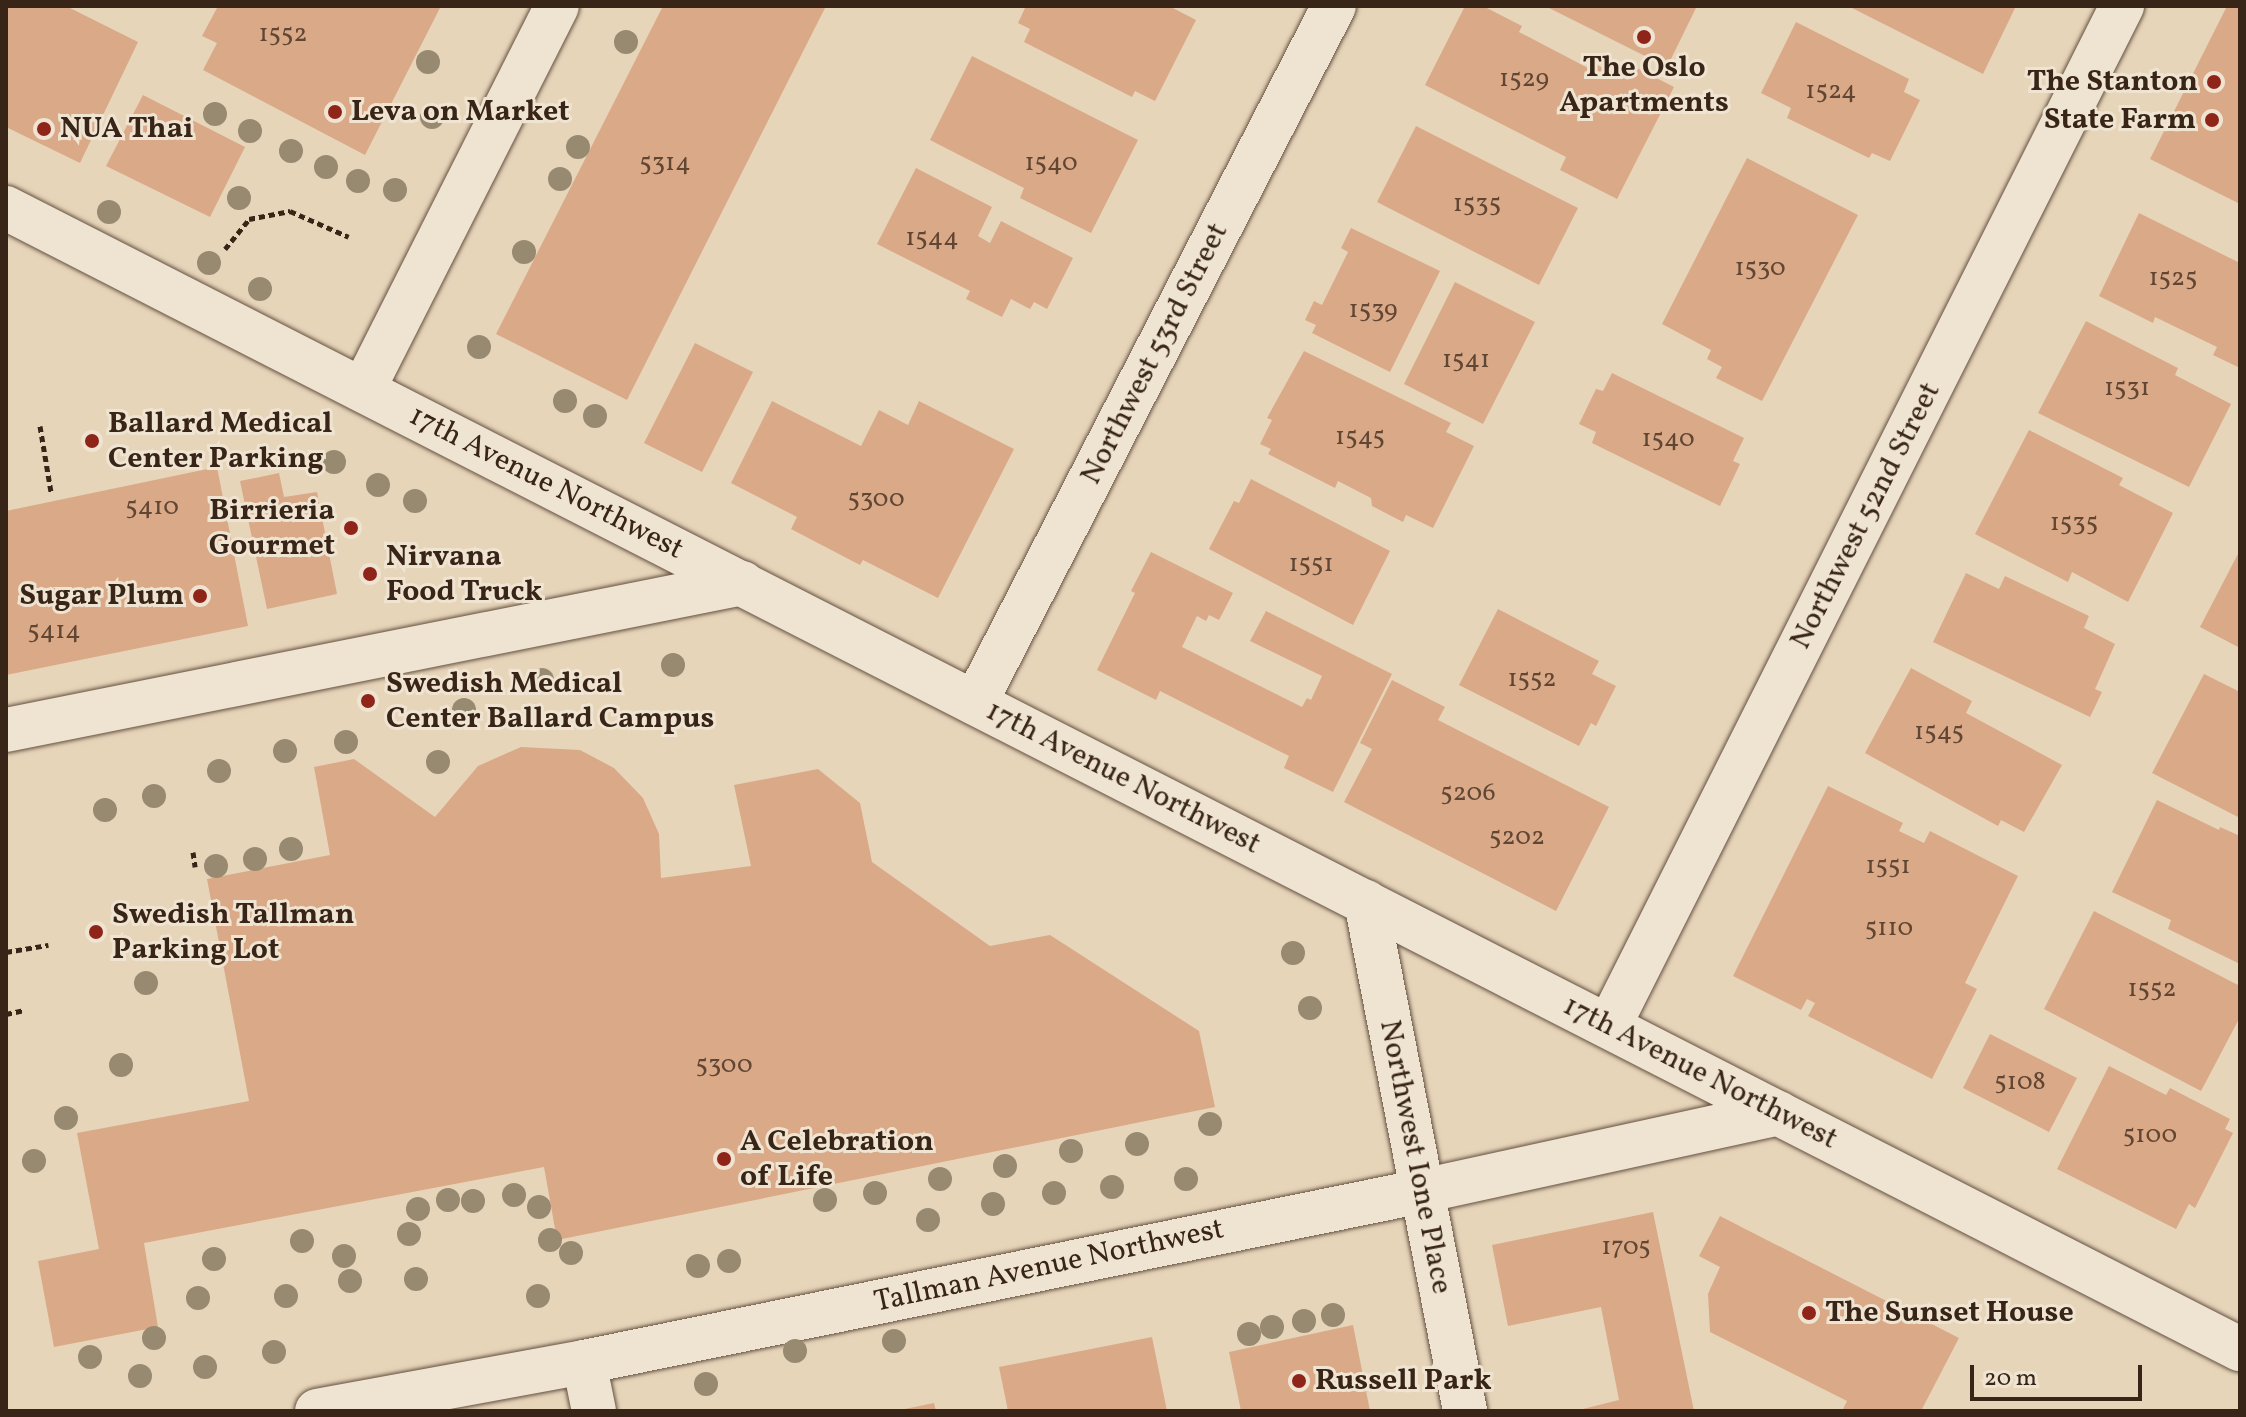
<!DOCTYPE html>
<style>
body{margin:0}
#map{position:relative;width:2246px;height:1417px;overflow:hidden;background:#e7d5ba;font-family:Vollkorn,serif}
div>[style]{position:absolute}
.building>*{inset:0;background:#daa988}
.path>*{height:5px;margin-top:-2.5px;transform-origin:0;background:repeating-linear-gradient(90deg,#382517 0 6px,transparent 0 10px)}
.roads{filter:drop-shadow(0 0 2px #645140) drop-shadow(0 0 2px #645140)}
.street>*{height:44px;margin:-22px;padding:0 22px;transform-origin:22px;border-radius:22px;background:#efe4d2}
.trees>*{width:24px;height:24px;margin:-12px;border-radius:50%;background:#988971}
.dots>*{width:22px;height:22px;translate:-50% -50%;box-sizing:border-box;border:4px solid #efe4d2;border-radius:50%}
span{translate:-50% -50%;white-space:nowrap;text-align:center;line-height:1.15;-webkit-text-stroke:6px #efe4d2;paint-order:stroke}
.number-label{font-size:26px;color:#604633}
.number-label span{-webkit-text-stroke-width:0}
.poi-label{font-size:30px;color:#382517;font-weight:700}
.right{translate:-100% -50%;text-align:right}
.left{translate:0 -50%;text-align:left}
.street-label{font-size:30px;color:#382517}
.frame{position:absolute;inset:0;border:8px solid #382517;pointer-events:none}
.scale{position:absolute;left:1970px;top:1365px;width:172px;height:36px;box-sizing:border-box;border:4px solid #382517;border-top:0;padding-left:10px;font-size:24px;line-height:28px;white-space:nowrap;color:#382517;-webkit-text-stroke:6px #efe4d2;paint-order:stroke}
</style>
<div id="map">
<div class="building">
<div style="clip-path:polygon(6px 6px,66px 6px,138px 42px,80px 163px,6px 127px)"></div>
<div style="clip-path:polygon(218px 6px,441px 6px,365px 155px,203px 70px,217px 43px,202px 36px)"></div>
<div style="clip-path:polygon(663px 6px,826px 6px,627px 400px,496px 334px)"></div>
<div style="clip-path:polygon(1026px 6px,1169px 6px,1196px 20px,1155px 101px,1135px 91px,1132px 97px,1024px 42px,1030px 29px,1018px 23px)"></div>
<div style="clip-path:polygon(1465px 6px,1483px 6px,1522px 26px,1519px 32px,1588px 68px,1591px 62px,1628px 80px,1635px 67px,1674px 87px,1617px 199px,1560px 170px,1566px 157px,1425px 85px)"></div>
<div style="clip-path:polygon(1545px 6px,1697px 6px,1667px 67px)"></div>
<div style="clip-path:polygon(1848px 6px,2016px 6px,1983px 74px)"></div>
<div style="clip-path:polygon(2227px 6px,2240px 6px,2240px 204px,2150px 159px)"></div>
<div style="clip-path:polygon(1796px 22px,1909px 79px,1904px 92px,1920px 100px,1890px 161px,1872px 153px,1869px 158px,1787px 118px,1791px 108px,1761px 93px)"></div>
<div style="clip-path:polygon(972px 56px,1138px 140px,1091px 233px,1020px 198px,1024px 188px,930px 140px)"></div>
<div style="clip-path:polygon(143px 95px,245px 147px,210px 217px,106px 166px)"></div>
<div style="clip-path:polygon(1416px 126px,1578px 208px,1539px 285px,1377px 202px)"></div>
<div style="clip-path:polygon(1747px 158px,1858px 215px,1762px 401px,1716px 378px,1722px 367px,1707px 359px,1711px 350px,1662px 324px)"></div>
<div style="clip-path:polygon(916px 168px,992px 207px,978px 236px,990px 243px,1001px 221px,1073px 258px,1047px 309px,1034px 302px,1030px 309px,1011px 299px,1002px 317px,966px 299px,970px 291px,877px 244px)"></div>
<div style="clip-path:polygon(2139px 213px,2240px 263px,2240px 368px,2213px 355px,2217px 347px,2155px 317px,2153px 323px,2099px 296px)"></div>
<div style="clip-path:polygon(1351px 228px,1440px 271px,1390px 372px,1312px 333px,1316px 325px,1305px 320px,1314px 301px,1322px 305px,1348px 252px,1341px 248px)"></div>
<div style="clip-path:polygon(1455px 282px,1535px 322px,1483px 424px,1404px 384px)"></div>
<div style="clip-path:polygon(2086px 321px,2178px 368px,2175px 375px,2231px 404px,2189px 487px,2038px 413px)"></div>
<div style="clip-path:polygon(695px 343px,753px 372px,702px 472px,644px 443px)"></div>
<div style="clip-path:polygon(1304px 351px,1451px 423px,1446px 432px,1474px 446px,1433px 528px,1406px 515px,1403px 522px,1372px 506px,1371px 498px,1338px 481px,1335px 488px,1268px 454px,1271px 449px,1260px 444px,1272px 420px,1267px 418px)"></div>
<div style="clip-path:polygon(1612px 373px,1744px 438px,1733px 461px,1740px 464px,1720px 506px,1592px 443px,1596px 432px,1579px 424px,1596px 389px,1603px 391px)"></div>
<div style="clip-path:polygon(772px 401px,861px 446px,879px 410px,908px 425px,919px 401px,1014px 449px,938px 598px,863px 560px,860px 565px,791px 529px,797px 517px,731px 483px)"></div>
<div style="clip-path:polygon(2029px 430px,2123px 478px,2119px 485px,2173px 513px,2128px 602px,2072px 572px,2068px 582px,1975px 534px)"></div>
<div style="clip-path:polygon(217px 467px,248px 626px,6px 675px,6px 511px)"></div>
<div style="clip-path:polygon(279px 473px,284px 497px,317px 492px,337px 594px,267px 609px,240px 481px)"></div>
<div style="clip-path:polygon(1251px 479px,1390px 551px,1353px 625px,1209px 549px,1234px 501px,1239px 503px)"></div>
<div style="clip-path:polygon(2240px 550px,2240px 648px,2200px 627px)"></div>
<div style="clip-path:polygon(1151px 552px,1233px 593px,1219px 620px,1209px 615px,1206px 621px,1197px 616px,1182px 647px,1302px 707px,1307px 698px,1311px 700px,1322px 676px,1250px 641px,1266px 611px,1392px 674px,1333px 792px,1284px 768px,1289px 756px,1160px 691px,1156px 700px,1097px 670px,1135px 593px,1131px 591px)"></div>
<div style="clip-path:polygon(1966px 573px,1999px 589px,2005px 576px,2089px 616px,2084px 628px,2115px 644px,2095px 689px,2102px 692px,2090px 717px,1933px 642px)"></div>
<div style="clip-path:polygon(1498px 609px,1599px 661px,1592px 674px,1616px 686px,1596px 726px,1591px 723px,1579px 746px,1459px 685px)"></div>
<div style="clip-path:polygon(1911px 668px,1972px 701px,1966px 713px,2062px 765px,2024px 832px,2001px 820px,1998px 826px,1865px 753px)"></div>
<div style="clip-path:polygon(2204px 674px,2240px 692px,2240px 818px,2152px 773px)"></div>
<div style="clip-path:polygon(1392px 680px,1445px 707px,1438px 720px,1609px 807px,1556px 911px,1344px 802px,1372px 749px,1360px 743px)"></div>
<div style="clip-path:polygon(521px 747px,580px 750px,614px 768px,643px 798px,659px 834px,661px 878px,751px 866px,734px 785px,818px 769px,860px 803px,872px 862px,990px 946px,1050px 935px,1199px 1031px,1215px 1107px,557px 1240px,544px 1167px,144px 1243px,158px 1327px,54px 1347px,38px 1261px,99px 1249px,77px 1133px,249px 1101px,207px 879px,330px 855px,314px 767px,354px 759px,435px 817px,478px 766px)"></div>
<div style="clip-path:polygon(1828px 786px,1903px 823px,1899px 831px,1924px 843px,1930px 831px,2018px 876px,1965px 983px,1977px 989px,1932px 1079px,1808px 1016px,1815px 1003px,1807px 999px,1801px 1010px,1733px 976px)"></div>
<div style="clip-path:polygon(2157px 800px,2219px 830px,2220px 827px,2240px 836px,2240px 964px,2168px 929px,2171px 920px,2112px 892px)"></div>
<div style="clip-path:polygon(2094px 911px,2240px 986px,2240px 1017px,2201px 1091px,2044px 1009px)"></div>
<div style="clip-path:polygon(1990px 1034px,2077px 1078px,2049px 1132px,1963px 1088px)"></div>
<div style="clip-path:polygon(2109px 1066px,2166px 1095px,2170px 1088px,2230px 1119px,2225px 1129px,2233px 1133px,2195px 1208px,2189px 1204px,2176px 1229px,2057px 1169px)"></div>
<div style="clip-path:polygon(1653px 1212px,1694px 1411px,1575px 1411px,1619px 1400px,1601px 1307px,1508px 1326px,1492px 1245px)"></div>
<div style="clip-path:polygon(1720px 1216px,1959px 1338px,1921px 1411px,1842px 1411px,1847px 1401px,1710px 1332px,1708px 1294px,1720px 1267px,1699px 1256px)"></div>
<div style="clip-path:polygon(1353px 1325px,1370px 1411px,1241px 1411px,1229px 1352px)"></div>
<div style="clip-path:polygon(1152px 1337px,1167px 1411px,1008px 1411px,999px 1367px)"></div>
<div style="clip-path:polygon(934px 1403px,936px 1411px,900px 1411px,900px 1410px)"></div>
</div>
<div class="path">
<div style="left:225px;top:249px;width:38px;rotate:-51deg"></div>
<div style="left:249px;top:219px;width:42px;rotate:-11deg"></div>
<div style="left:290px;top:211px;width:64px;rotate:23.8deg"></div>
<div style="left:40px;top:426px;width:67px;rotate:80.5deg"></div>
<div style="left:193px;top:852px;width:15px;rotate:82deg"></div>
<div style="left:6px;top:952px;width:43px;rotate:-9.5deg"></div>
<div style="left:6px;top:1014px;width:19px;rotate:-12deg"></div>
</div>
<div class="roads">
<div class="street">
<div style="left:6px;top:208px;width:2509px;rotate:27.06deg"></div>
<div style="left:363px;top:390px;width:430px;rotate:-63.2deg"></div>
<div style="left:975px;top:703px;width:784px;rotate:-62.75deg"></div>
<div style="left:6px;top:730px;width:751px;rotate:-11.29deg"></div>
<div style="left:1366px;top:902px;width:519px;rotate:78.99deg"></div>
<div style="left:1609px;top:1026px;width:1142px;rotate:-63.3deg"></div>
<div style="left:584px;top:1362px;width:50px;rotate:78.5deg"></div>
<div style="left:317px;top:1411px;width:271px;rotate:-10.4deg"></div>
<div style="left:584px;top:1362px;width:855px;rotate:-11.53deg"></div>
<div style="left:1422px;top:1191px;width:365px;rotate:-12.3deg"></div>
</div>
</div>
<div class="trees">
<div style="left:626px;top:42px"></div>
<div style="left:428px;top:62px"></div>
<div style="left:215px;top:114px"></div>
<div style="left:432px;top:117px"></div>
<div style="left:250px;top:131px"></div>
<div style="left:578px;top:147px"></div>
<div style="left:291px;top:151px"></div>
<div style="left:326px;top:167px"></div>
<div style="left:560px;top:179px"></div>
<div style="left:358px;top:181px"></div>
<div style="left:395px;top:190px"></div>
<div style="left:239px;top:198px"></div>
<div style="left:109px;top:212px"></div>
<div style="left:524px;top:252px"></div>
<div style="left:209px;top:263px"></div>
<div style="left:260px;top:289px"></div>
<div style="left:479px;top:347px"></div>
<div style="left:565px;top:401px"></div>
<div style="left:595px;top:416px"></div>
<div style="left:334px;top:462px"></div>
<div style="left:378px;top:485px"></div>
<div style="left:415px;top:501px"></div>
<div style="left:673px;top:665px"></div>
<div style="left:542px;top:680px"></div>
<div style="left:464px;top:710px"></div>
<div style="left:346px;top:742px"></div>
<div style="left:285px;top:751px"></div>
<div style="left:438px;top:762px"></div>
<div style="left:219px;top:771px"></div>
<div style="left:154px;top:796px"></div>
<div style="left:105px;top:810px"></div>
<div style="left:291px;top:849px"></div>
<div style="left:255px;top:859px"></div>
<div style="left:216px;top:866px"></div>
<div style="left:1293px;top:953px"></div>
<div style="left:146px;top:983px"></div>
<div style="left:1310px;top:1008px"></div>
<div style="left:121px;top:1065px"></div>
<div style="left:66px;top:1118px"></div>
<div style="left:1210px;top:1124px"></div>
<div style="left:1137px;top:1144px"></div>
<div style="left:1071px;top:1151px"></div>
<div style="left:34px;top:1161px"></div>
<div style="left:1005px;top:1166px"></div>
<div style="left:940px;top:1179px"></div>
<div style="left:1186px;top:1179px"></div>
<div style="left:1112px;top:1187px"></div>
<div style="left:875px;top:1193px"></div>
<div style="left:1054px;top:1193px"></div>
<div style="left:514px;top:1195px"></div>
<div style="left:448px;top:1200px"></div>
<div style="left:825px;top:1200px"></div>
<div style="left:473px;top:1201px"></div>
<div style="left:993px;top:1204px"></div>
<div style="left:539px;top:1207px"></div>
<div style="left:418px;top:1209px"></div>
<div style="left:928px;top:1220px"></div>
<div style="left:409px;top:1234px"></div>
<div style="left:550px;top:1240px"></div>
<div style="left:302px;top:1241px"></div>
<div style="left:571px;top:1253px"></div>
<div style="left:344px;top:1256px"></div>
<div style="left:214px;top:1259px"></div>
<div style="left:729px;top:1261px"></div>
<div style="left:698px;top:1266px"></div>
<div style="left:416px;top:1279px"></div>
<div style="left:350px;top:1281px"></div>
<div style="left:286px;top:1296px"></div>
<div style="left:538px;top:1296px"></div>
<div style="left:198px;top:1298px"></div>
<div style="left:1333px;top:1315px"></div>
<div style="left:1304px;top:1321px"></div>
<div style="left:1272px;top:1327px"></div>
<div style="left:1249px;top:1334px"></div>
<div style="left:154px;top:1338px"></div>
<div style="left:894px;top:1341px"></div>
<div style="left:795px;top:1351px"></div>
<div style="left:274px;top:1352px"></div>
<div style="left:90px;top:1357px"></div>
<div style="left:205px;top:1367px"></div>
<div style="left:140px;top:1376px"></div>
<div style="left:706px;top:1384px"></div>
</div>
<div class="dots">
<div style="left:1644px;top:37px;background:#8f2418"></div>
<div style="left:2214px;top:82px;background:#8f2418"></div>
<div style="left:335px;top:112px;background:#8f2418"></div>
<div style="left:2212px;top:120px;background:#8f2418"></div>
<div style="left:44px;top:129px;background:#8f2418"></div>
<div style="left:92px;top:441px;background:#8f2418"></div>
<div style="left:351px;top:528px;background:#8f2418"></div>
<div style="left:370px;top:574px;background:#8f2418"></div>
<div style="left:200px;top:596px;background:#8f2418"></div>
<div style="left:368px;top:701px;background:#8f2418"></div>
<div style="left:96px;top:932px;background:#8f2418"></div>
<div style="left:724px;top:1159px;background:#8f2418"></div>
<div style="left:1809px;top:1313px;background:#8f2418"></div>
<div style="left:1299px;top:1381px;background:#8f2418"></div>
</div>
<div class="number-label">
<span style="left:283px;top:35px">1552</span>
<span style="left:1524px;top:80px">1529</span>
<span style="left:1831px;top:92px">1524</span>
<span style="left:665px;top:164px">5314</span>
<span style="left:1051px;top:164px">1540</span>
<span style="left:1477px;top:205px">1535</span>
<span style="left:932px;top:239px">1544</span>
<span style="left:1760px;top:269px">1530</span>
<span style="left:2173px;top:279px">1525</span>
<span style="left:1373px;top:311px">1539</span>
<span style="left:1466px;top:361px">1541</span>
<span style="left:2127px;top:389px">1531</span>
<span style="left:1360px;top:438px">1545</span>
<span style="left:1668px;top:440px">1540</span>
<span style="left:876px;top:500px">5300</span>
<span style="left:152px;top:508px">5410</span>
<span style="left:2074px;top:524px">1535</span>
<span style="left:1311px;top:565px">1551</span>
<span style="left:54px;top:632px">5414</span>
<span style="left:1532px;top:680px">1552</span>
<span style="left:1939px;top:733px">1545</span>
<span style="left:1468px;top:794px">5206</span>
<span style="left:1517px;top:838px">5202</span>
<span style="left:1888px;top:867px">1551</span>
<span style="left:1889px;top:929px">5110</span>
<span style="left:2152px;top:990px">1552</span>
<span style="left:724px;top:1066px">5300</span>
<span style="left:2020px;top:1083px">5108</span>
<span style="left:2150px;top:1136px">5100</span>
<span style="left:1626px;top:1248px">1705</span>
</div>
<div class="poi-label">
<span style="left:1644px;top:85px">The Oslo<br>Apartments</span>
<span class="right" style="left:2198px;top:82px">The Stanton</span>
<span class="left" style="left:351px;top:112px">Leva on Market</span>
<span class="right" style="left:2196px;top:120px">State Farm</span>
<span class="left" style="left:60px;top:129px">NUA Thai</span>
<span class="left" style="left:108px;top:441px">Ballard Medical<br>Center Parking</span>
<span class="right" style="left:335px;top:528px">Birrieria<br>Gourmet</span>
<span class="left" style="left:386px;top:574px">Nirvana<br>Food Truck</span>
<span class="right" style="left:184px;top:596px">Sugar Plum</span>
<span class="left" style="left:386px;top:701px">Swedish Medical<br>Center Ballard Campus</span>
<span class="left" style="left:112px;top:932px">Swedish Tallman<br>Parking Lot</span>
<span class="left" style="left:740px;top:1159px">A Celebration<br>of Life</span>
<span class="left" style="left:1825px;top:1313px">The Sunset House</span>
<span class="left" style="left:1315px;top:1381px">Russell Park</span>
</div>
<div class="street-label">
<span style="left:1155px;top:354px;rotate:-63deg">Northwest 53rd Street</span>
<span style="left:546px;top:483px;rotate:27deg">17th Avenue Northwest</span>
<span style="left:1866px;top:516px;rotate:-63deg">Northwest 52nd Street</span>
<span style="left:1123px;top:778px;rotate:27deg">17th Avenue Northwest</span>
<span style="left:1700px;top:1073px;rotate:27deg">17th Avenue Northwest</span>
<span style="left:1415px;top:1157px;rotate:79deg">Northwest Ione Place</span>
<span style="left:1049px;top:1266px;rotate:-12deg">Tallman Avenue Northwest</span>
</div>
<div class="frame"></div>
<div class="scale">20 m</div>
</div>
